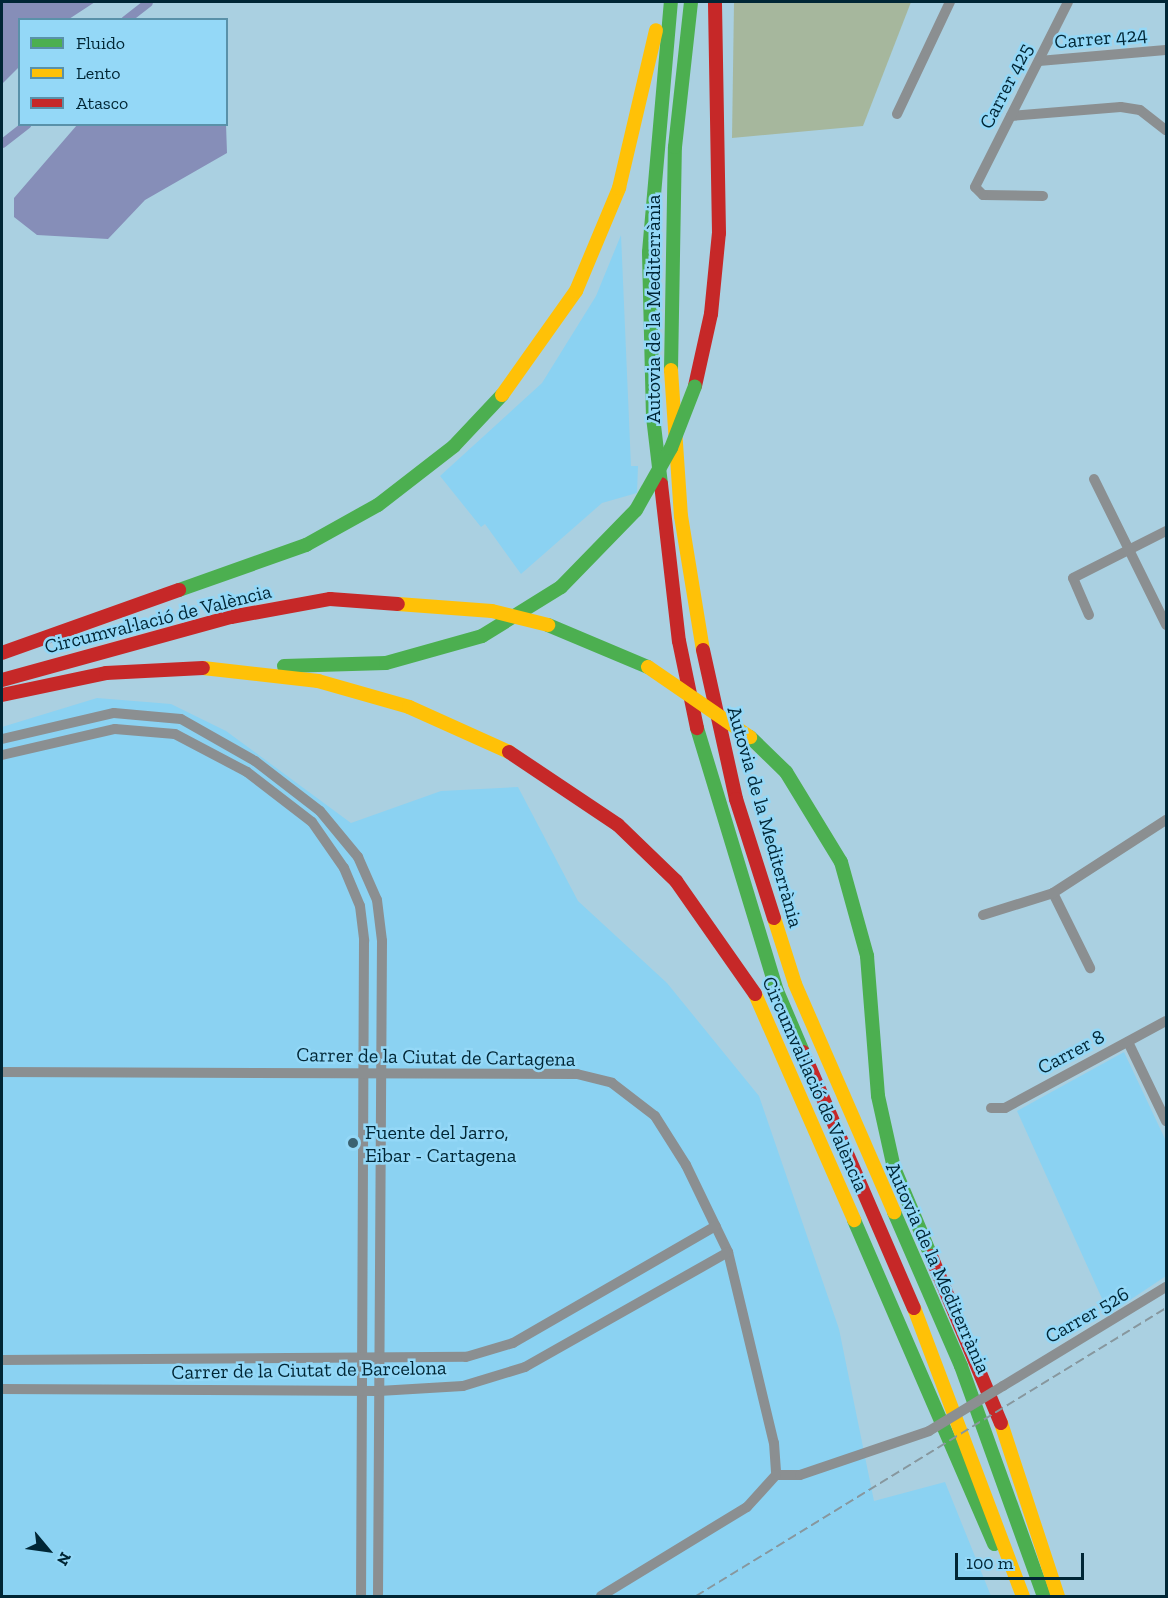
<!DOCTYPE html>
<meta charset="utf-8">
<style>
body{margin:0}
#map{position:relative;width:1168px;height:1598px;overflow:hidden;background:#aad0e1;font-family:"Zilla Slab",serif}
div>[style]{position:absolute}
.built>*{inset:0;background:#8bd2f2}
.forest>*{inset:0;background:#a6b79d}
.water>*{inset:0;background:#868eb8}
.stream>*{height:2px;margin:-1px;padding:0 1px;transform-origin:1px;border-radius:1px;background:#868eb8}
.canal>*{height:9px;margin:-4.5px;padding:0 4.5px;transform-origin:4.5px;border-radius:4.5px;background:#868eb8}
.street>*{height:10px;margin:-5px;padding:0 5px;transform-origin:5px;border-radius:5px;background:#8b8f91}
.fast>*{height:14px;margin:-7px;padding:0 7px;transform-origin:7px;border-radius:7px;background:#4caf50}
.slow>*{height:14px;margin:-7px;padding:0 7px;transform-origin:7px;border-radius:7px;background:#ffc107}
.jam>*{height:14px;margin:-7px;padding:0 7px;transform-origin:7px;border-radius:7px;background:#c62828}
.rail>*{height:2px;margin-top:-1px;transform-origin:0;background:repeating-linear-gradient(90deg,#87979e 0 9px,transparent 0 13.5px)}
.street-bridge>*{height:10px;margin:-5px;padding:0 5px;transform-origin:5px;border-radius:5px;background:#8b8f91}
.fast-bridge>*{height:14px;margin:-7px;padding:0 7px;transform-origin:7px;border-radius:7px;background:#4caf50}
.slow-bridge>*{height:14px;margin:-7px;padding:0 7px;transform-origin:7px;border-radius:7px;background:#ffc107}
.dots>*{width:16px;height:16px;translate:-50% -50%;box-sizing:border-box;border:3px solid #94d8f7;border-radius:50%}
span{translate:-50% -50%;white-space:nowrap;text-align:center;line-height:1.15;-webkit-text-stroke:5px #94d8f7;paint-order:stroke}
.street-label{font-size:20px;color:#002635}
.poi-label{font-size:20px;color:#002635}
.left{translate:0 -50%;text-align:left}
.frame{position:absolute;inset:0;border:3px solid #002635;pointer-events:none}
.legend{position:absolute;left:18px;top:18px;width:210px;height:108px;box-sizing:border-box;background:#94d8f7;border:2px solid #5991a9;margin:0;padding:8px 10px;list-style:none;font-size:18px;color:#002635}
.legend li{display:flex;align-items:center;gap:12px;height:30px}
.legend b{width:30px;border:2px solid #5991a9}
.north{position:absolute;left:18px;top:1520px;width:60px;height:60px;-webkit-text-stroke:4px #94d8f7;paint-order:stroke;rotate:119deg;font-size:16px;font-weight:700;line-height:24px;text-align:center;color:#002635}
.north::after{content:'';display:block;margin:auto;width:21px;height:27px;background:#002635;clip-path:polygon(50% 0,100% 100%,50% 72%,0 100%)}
.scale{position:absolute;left:955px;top:1553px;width:129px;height:27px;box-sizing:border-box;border:3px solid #002635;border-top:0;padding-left:8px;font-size:18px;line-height:21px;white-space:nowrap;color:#002635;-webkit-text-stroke:4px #94d8f7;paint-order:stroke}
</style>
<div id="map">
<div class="built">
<div style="clip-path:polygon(621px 235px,631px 466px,638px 466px,637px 493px,602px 503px,521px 574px,485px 524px,481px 527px,440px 476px,542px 383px,596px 296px)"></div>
<div style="clip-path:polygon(97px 698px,171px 704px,226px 731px,351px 823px,441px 791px,518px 787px,578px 901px,667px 983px,759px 1096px,839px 1329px,874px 1501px,945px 1482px,991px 1596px,2px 1596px,2px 727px)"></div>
<div style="clip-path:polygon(1124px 1052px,1166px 1141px,1166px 1276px,1109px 1314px,1017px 1111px)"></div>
</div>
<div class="forest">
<div style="clip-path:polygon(734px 2px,911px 2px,863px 126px,732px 138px)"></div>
</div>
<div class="water">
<div style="clip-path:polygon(2px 2px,95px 2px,69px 19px,20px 20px,19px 67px,2px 84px)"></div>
<div style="clip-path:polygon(226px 124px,227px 153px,145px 200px,108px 239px,37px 235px,14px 217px,14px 198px,77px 125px)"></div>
</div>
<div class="stream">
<div style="left:125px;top:19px;width:1px;rotate:90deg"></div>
</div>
<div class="canal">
<div style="left:125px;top:20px;width:29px;rotate:-38deg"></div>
<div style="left:2px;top:143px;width:31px;rotate:-38deg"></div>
</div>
<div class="street">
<div style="left:1039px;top:61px;width:127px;rotate:-5deg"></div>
<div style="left:897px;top:114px;width:124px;rotate:-64.7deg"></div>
<div style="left:1011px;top:116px;width:110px;rotate:-4.7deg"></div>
<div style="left:1121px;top:107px;width:19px;rotate:9deg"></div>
<div style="left:1140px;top:110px;width:33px;rotate:38deg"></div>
<div style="left:1043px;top:196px;width:60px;rotate:-179deg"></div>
<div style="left:983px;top:195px;width:11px;rotate:-135deg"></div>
<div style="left:975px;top:187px;width:207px;rotate:-63.3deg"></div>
<div style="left:1094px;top:479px;width:163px;rotate:63.7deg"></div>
<div style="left:1089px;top:615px;width:40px;rotate:-113.4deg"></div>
<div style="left:1073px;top:578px;width:104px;rotate:-26.8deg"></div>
<div style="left:2px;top:739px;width:115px;rotate:-13.1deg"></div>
<div style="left:114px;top:713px;width:67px;rotate:5.1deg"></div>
<div style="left:181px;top:719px;width:85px;rotate:29.6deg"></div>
<div style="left:255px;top:761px;width:82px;rotate:37.6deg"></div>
<div style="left:320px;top:811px;width:60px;rotate:50.4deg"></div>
<div style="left:358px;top:857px;width:47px;rotate:66.2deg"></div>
<div style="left:377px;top:900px;width:41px;rotate:83deg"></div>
<div style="left:382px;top:941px;width:655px;rotate:90.35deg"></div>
<div style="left:2px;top:755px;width:116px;rotate:-13deg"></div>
<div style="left:115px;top:729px;width:60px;rotate:4.8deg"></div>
<div style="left:175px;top:734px;width:81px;rotate:27.8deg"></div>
<div style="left:247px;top:772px;width:82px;rotate:37.6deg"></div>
<div style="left:312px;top:822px;width:56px;rotate:55.2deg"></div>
<div style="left:344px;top:868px;width:41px;rotate:67.2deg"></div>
<div style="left:360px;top:906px;width:35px;rotate:83deg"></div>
<div style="left:364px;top:941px;width:655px;rotate:90.26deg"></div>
<div style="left:1053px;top:893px;width:84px;rotate:63.7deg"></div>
<div style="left:983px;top:915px;width:73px;rotate:-17.4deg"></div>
<div style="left:1053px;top:893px;width:135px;rotate:-32.9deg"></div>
<div style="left:1128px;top:1042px;width:88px;rotate:64.3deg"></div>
<div style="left:2px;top:1072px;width:575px;rotate:0.2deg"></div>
<div style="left:577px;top:1074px;width:36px;rotate:14deg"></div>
<div style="left:612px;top:1083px;width:54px;rotate:37.5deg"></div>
<div style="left:655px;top:1116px;width:58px;rotate:57.7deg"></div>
<div style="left:686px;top:1165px;width:97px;rotate:64.2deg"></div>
<div style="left:728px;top:1252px;width:196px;rotate:76.5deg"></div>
<div style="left:774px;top:1443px;width:32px;rotate:86deg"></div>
<div style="left:991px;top:1108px;width:14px"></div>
<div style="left:1005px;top:1108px;width:183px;rotate:-28.4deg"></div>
<div style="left:2px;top:1360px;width:464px;rotate:-0.4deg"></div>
<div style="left:466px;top:1357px;width:49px;rotate:-16.6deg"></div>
<div style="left:513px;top:1343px;width:234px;rotate:-30deg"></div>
<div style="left:1003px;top:1386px;width:191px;rotate:-31.3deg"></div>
<div style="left:2px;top:1389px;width:377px;rotate:0.3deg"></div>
<div style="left:379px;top:1391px;width:84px;rotate:-3.4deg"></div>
<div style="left:463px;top:1386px;width:65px;rotate:-17deg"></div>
<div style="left:525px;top:1367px;width:233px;rotate:-29.5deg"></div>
<div style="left:776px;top:1475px;width:24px"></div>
<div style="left:800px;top:1475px;width:136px;rotate:-18.8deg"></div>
<div style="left:601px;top:1596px;width:171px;rotate:-31.4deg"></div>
<div style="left:747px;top:1507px;width:43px;rotate:-47.8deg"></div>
</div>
<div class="fast">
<div style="left:671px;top:370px;width:223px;rotate:-89deg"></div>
<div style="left:675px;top:147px;width:146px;rotate:-83.7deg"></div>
<div style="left:661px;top:484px;width:67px;rotate:-96.8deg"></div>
<div style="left:653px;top:417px;width:165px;rotate:-91.4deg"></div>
<div style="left:649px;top:252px;width:251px;rotate:-85deg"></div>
<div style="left:179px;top:590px;width:135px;rotate:-19.5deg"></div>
<div style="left:306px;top:545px;width:82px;rotate:-29.1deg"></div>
<div style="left:378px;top:505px;width:96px;rotate:-37.8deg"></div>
<div style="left:454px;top:446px;width:70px;rotate:-46.7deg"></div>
<div style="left:548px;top:625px;width:108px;rotate:22.8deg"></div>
<div style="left:284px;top:666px;width:102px;rotate:-1.7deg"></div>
<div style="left:386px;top:663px;width:100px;rotate:-15.7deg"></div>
<div style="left:482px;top:636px;width:93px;rotate:-31.8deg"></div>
<div style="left:561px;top:587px;width:107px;rotate:-45.8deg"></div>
<div style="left:697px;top:728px;width:275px;rotate:73.1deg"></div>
<div style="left:777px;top:991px;width:66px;rotate:66.9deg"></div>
<div style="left:750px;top:737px;width:50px;rotate:44.2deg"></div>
<div style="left:786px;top:772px;width:105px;rotate:58.6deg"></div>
<div style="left:841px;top:862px;width:98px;rotate:74.5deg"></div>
<div style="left:867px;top:956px;width:140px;rotate:85.5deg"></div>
<div style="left:878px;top:1096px;width:74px;rotate:77.5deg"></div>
<div style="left:894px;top:1168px;width:95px;rotate:67.2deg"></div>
<div style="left:894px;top:1212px;width:168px;rotate:66.5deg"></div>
<div style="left:961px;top:1366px;width:245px;rotate:70.2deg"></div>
<div style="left:854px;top:1220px;width:353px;rotate:66.6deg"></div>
</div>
<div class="slow">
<div style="left:671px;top:370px;width:146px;rotate:86.1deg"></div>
<div style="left:681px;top:516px;width:136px;rotate:80.7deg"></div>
<div style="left:502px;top:395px;width:128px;rotate:-54.6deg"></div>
<div style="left:576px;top:291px;width:112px;rotate:-67.3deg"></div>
<div style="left:619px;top:188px;width:162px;rotate:-76.8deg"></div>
<div style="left:398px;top:604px;width:94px;rotate:4.3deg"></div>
<div style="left:203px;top:668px;width:116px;rotate:6.4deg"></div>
<div style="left:318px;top:681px;width:95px;rotate:15.9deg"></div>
<div style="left:409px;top:707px;width:110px;rotate:24.2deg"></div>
<div style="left:774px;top:918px;width:69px;rotate:72.3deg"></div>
<div style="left:795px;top:984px;width:249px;rotate:66.5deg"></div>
<div style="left:755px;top:994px;width:247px;rotate:66.3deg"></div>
<div style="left:914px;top:1308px;width:308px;rotate:69.3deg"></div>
<div style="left:1001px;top:1423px;width:182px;rotate:71.8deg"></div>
</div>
<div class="jam">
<div style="left:695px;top:386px;width:74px;rotate:-77.5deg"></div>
<div style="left:711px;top:314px;width:81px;rotate:-84.4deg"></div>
<div style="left:719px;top:233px;width:231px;rotate:-91deg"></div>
<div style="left:661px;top:484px;width:158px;rotate:83.5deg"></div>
<div style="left:679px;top:641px;width:89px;rotate:78.3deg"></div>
<div style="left:703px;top:650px;width:153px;rotate:77.5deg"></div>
<div style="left:736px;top:799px;width:125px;rotate:72.3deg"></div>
<div style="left:2px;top:653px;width:188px;rotate:-19.6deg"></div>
<div style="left:2px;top:680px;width:238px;rotate:-15.4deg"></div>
<div style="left:231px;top:617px;width:101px;rotate:-10.3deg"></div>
<div style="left:330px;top:599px;width:68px;rotate:4.2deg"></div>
<div style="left:2px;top:695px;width:106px;rotate:-11.9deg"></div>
<div style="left:106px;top:673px;width:97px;rotate:-3deg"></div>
<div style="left:509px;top:752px;width:131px;rotate:33.8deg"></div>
<div style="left:618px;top:825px;width:81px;rotate:44deg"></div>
<div style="left:676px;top:881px;width:138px;rotate:55deg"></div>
<div style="left:803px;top:1052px;width:279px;rotate:66.6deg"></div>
<div style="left:931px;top:1256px;width:181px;rotate:67.3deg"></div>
</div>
<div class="rail">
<div style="left:696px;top:1596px;width:551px;rotate:-31.5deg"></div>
</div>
<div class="street-bridge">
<div style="left:929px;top:1431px;width:87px;rotate:-31.3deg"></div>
</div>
<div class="fast-bridge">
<div style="left:636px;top:510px;width:71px;rotate:-60.6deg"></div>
<div style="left:671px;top:448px;width:66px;rotate:-68.8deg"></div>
</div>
<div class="slow-bridge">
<div style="left:492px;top:611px;width:58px;rotate:14deg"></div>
<div style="left:648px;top:667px;width:124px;rotate:34.5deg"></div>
</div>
<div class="dots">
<div style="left:353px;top:1143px;background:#3b6271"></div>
</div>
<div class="street-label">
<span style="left:1101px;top:38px;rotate:-5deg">Carrer 424</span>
<span style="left:1006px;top:86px;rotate:-63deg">Carrer 425</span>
<span style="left:653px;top:309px;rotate:-90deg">Autovia de la Mediterrània</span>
<span style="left:158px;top:619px;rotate:-14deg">Circumval·lació de València</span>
<span style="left:765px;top:817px;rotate:74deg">Autovia de la Mediterrània</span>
<span style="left:1071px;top:1052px;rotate:-28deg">Carrer 8</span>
<span style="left:436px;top:1057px;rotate:1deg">Carrer de la Ciutat de Cartagena</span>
<span style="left:815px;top:1084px;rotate:66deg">Circumval·lació de València</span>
<span style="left:938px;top:1268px;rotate:66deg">Autovia de la Mediterrània</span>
<span style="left:1087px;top:1315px;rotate:-30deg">Carrer 526</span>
<span style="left:309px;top:1370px;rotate:-1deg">Carrer de la Ciutat de Barcelona</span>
</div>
<div class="poi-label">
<span class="left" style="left:365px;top:1144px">Fuente del Jarro,<br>Eibar - Cartagena</span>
</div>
<div class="frame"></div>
<ul class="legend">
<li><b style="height:8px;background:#4caf50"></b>Fluido</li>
<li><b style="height:8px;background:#ffc107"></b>Lento</li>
<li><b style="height:8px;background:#c62828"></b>Atasco</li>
</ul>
<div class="north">N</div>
<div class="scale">100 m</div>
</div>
